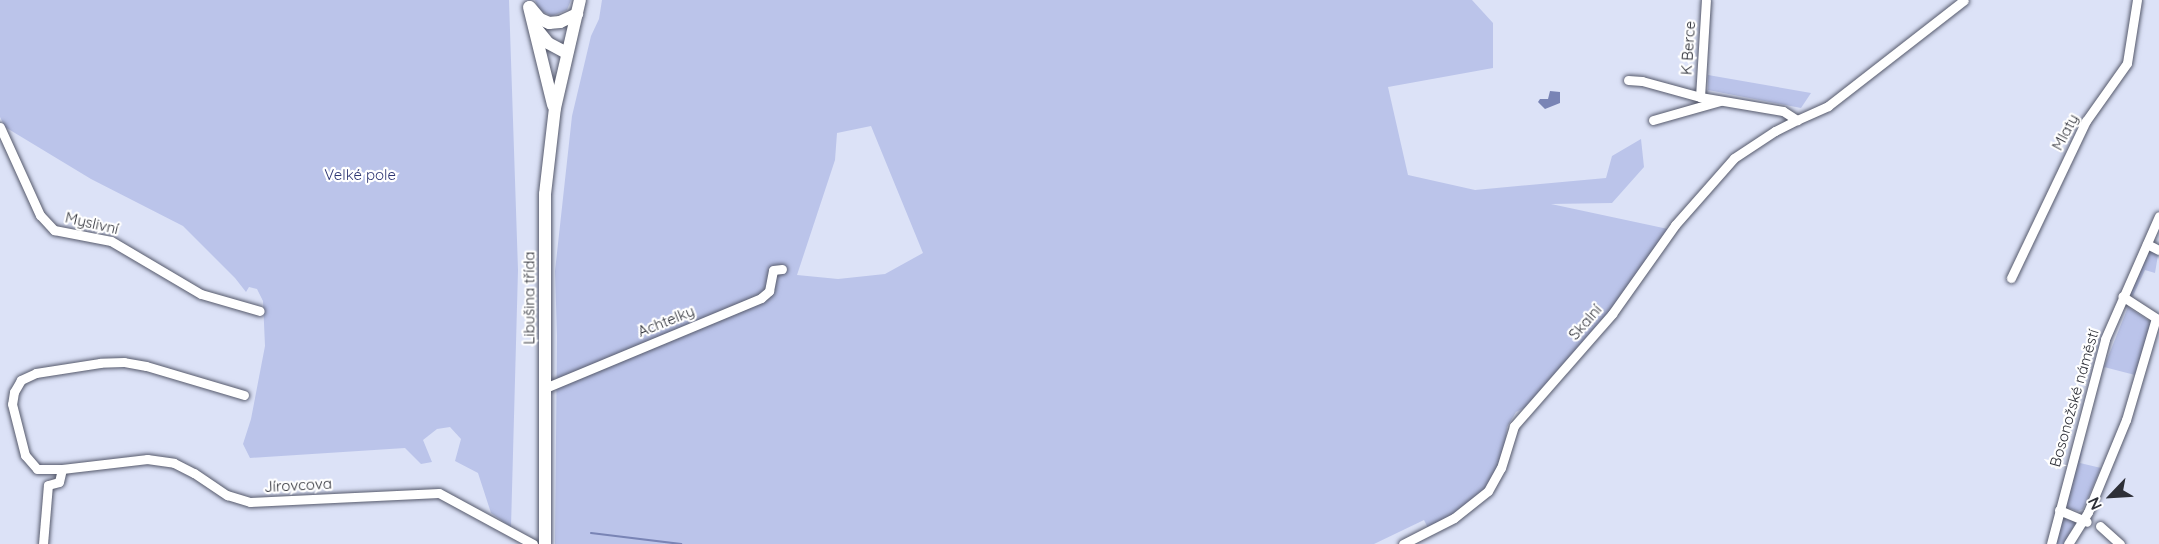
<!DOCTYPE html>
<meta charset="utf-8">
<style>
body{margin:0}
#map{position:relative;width:2159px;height:544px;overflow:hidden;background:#dce2f7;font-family:Quicksand,sans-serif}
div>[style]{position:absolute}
.green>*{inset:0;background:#bbc4ea}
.water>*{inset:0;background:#7984b5}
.stream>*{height:2px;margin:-1px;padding:0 1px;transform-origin:1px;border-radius:1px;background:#7984b5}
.roads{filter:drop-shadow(0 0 2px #55596b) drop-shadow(0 0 2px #55596b)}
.minor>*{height:9px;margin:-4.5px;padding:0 4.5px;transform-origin:4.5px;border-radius:4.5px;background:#fff}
.tertiary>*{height:12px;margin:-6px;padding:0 6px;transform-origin:6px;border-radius:6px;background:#fff}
span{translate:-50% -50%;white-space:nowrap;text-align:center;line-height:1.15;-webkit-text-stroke:4.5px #fff;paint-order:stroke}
.street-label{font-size:15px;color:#2d2f37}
.park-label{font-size:15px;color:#2e3673}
.north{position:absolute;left:2081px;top:466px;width:60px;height:60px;-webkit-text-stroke:4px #fff;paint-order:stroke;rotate:245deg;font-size:16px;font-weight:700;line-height:24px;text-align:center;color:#2d2f37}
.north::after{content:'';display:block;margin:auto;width:21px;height:27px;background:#2d2f37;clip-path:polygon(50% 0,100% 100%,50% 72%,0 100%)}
</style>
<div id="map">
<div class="green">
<div style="clip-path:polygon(0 0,509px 0,518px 270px,511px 527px,491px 513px,478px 473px,455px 461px,461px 439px,450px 427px,437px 429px,423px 440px,432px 462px,421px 464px,405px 448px,250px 458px,243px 444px,251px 419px,265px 346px,263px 301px,257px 289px,249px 287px,246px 292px,235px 278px,183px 226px,91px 179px,5px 127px,0 117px)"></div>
<div style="clip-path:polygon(535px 0,571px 0,567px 10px,552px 16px,539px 10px)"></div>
<div style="clip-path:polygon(evenodd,602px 0,1472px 0,1493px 23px,1493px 68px,1388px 87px,1408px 175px,1475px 190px,1606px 178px,1612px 156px,1641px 139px,1644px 167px,1612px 203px,1551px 204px,1668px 229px,1611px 309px,1528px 406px,1516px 412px,1507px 427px,1505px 444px,1492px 483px,1452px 516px,1428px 528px,1424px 520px,1374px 544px,555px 544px,557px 336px,555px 271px,572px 116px,591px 36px,599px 19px,602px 0,871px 126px,923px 253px,885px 274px,838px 279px,797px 275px,835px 160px,837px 133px,871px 126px)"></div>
<div style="clip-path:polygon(1708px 75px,1811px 93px,1801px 108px,1708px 90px)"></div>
<div style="clip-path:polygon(2150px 249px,2158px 255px,2155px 273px,2145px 270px,2133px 296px,2129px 293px,2132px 284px)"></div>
<div style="clip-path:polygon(2128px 307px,2151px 322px,2135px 375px,2104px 367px)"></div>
<div style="clip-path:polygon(2079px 445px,2083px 446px,2080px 463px,2101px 468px,2083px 509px,2078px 511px,2068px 508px,2066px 503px)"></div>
<div style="clip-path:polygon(2060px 517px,2076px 522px,2064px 544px,2054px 544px)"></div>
</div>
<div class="water">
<div style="clip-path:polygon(1550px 91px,1560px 92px,1560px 103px,1545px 109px,1538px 102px,1540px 99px,1548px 99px)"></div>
</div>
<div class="stream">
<div style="left:591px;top:533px;width:91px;rotate:7deg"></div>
</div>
<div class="roads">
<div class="minor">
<div style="left:1628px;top:80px;width:14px;rotate:4deg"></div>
<div style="left:1642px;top:81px;width:60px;rotate:15.4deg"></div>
<div style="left:1700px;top:97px;width:84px;rotate:9.6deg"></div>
<div style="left:1783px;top:111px;width:17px;rotate:33deg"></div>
<div style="left:1797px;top:120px;width:34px;rotate:-24deg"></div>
<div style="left:1828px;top:106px;width:172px;rotate:-37.9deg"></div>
<div style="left:1700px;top:97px;width:97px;rotate:-86.5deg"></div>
<div style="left:1653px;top:120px;width:70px;rotate:-15.8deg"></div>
<div style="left:0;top:127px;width:97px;rotate:65.6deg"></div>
<div style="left:40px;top:215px;width:21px;rotate:47deg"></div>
<div style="left:54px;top:230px;width:58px;rotate:10.9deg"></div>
<div style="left:111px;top:241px;width:104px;rotate:30.5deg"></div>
<div style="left:201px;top:294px;width:61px;rotate:16.1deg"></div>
<div style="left:2147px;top:244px;width:13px;rotate:27deg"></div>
<div style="left:2011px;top:278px;width:174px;rotate:-64.5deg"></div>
<div style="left:2086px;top:121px;width:71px;rotate:-54.7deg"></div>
<div style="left:2127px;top:63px;width:64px;rotate:-81deg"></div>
<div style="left:545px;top:388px;width:234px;rotate:-22.6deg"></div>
<div style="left:761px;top:298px;width:11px;rotate:-41deg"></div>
<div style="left:769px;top:291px;width:21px;rotate:-79deg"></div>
<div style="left:773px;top:270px;width:9px;rotate:-6deg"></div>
<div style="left:244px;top:395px;width:102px;rotate:-163.5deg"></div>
<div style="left:146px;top:366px;width:22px;rotate:-170deg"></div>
<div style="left:124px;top:362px;width:24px;rotate:178deg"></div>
<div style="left:100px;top:363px;width:65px;rotate:171.1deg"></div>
<div style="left:36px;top:373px;width:17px;rotate:155deg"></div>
<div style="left:21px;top:380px;width:14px;rotate:120deg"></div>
<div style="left:14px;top:392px;width:12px;rotate:99deg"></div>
<div style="left:12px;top:404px;width:53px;rotate:75.7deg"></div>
<div style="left:25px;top:455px;width:18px;rotate:49deg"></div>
<div style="left:37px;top:469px;width:25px"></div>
<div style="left:62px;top:469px;width:86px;rotate:-6.7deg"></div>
<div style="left:147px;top:459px;width:27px;rotate:8deg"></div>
<div style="left:174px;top:463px;width:22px;rotate:27deg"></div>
<div style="left:194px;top:473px;width:40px;rotate:34deg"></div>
<div style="left:227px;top:495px;width:24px;rotate:17deg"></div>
<div style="left:250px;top:502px;width:189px;rotate:-2.7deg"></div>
<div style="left:439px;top:493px;width:107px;rotate:28.5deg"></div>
<div style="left:2059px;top:510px;width:30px;rotate:23deg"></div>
<div style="left:2100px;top:526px;width:27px;rotate:42deg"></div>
<div style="left:43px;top:544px;width:59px;rotate:-85.2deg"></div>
<div style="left:48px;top:485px;width:11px;rotate:-15deg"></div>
<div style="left:59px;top:482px;width:13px;rotate:-77deg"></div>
<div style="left:1403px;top:544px;width:57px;rotate:-27deg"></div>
<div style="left:1454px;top:518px;width:43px;rotate:-38.5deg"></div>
<div style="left:1488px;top:491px;width:26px;rotate:-61deg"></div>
<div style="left:1501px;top:468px;width:44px;rotate:-72.8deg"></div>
<div style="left:1514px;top:426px;width:149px;rotate:-48.8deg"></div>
<div style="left:1612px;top:314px;width:109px;rotate:-54.7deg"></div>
<div style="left:1675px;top:225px;width:89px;rotate:-48.6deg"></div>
<div style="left:1734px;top:158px;width:49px;rotate:-33.4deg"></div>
<div style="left:1775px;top:131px;width:25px;rotate:-27deg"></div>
<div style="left:2051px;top:544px;width:212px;rotate:-75.2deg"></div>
<div style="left:2105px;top:339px;width:134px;rotate:-66.3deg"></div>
<div style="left:2068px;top:544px;width:38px;rotate:-58deg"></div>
<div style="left:2088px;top:512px;width:100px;rotate:-67.6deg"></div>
<div style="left:2126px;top:420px;width:106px;rotate:-73.6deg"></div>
<div style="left:2156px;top:318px;width:40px;rotate:-147.1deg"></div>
</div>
<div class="tertiary">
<div style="left:529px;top:7px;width:101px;rotate:76.2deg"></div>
<div style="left:530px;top:7px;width:16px;rotate:50deg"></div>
<div style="left:540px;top:19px;width:10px;rotate:24deg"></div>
<div style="left:549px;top:23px;width:11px;rotate:-5deg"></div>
<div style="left:560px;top:22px;width:19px;rotate:-25deg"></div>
<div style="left:536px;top:28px;width:19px;rotate:51deg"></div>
<div style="left:548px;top:43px;width:21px;rotate:28deg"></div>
<div style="left:545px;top:544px;width:350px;rotate:-90deg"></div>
<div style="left:545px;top:194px;width:87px;rotate:-83.4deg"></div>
<div style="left:555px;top:108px;width:111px;rotate:-77deg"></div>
</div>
</div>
<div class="street-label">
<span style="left:1688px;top:48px;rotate:-86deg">K Berce</span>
<span style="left:2065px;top:132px;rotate:-62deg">Mlaty</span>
<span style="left:92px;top:223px;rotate:13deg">Myslivní</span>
<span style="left:529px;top:298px;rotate:-90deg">Libušina třída</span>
<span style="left:666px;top:321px;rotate:-22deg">Achtelky</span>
<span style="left:1585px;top:322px;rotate:-49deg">Skalní</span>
<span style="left:2074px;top:398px;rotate:-74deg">Bosonožské náměstí</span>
<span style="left:298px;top:485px;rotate:-3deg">Jírovcova</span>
</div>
<div class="park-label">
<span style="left:360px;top:175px">Velké pole</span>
</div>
<div class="north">N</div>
</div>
